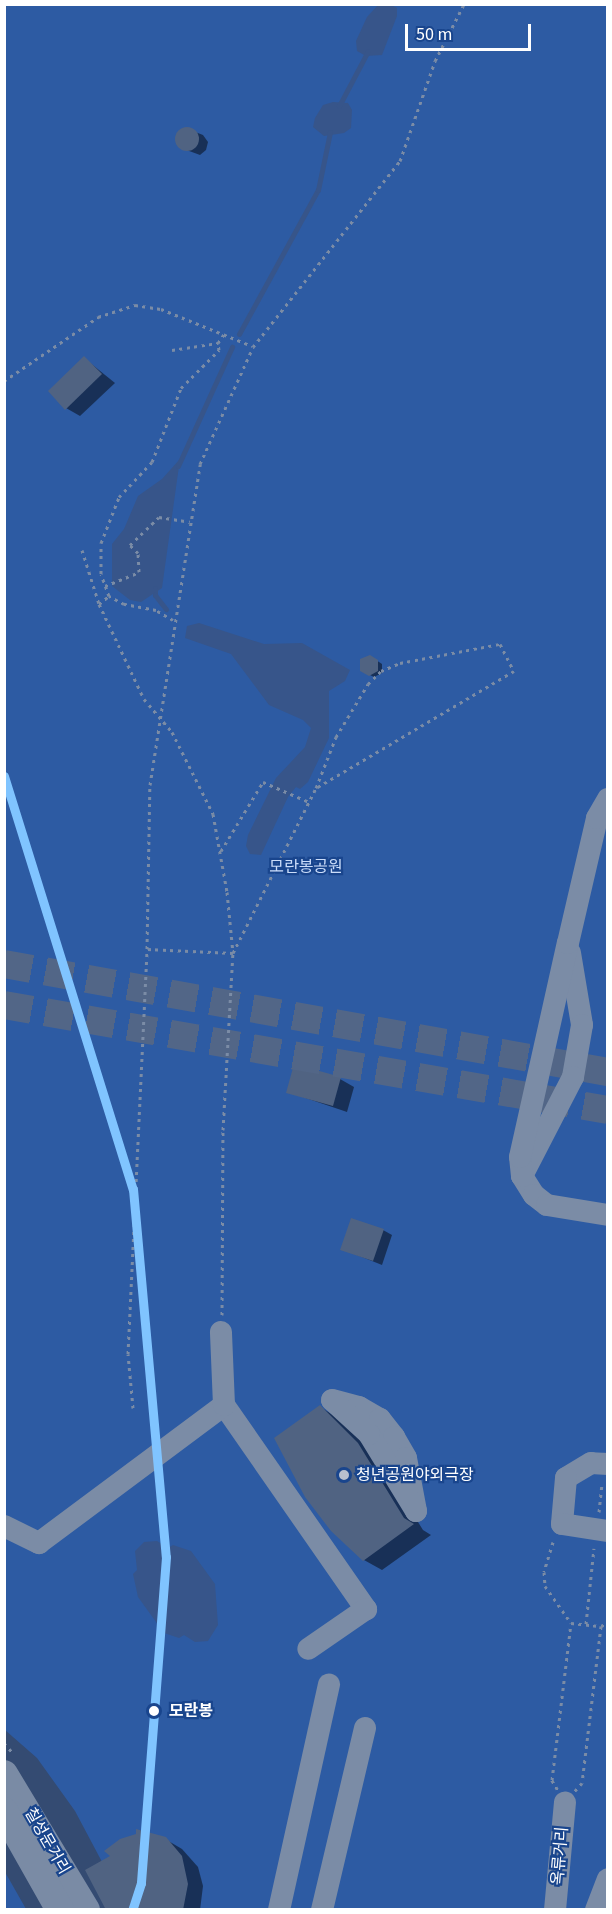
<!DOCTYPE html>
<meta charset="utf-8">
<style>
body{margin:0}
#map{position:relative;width:612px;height:1914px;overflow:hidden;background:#344b72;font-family:"Source Sans 3","Noto Sans KR",sans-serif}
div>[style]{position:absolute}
.green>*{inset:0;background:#2d5ba3}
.water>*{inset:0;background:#37558a}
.shadow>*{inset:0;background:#0007}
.stream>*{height:5px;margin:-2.5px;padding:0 2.5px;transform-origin:2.5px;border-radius:2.5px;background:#37558a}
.building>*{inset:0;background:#506382}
.round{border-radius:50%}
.major-tunnel>*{height:28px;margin-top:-14px;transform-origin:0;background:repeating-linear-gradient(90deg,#526687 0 28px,transparent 0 42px)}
.path>*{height:3px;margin-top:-1.5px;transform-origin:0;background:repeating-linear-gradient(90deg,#7b8ca6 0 3px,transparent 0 7.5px)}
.minor>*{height:22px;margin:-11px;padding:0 11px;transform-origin:11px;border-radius:11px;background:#7b8ca6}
.major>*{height:28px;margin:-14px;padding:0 14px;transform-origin:14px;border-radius:14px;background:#7a8ba5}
.metro-1>*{height:9px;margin:-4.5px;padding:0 4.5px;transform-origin:4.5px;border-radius:4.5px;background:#80c4ff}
.dots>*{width:16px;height:16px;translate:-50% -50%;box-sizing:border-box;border:3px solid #19458d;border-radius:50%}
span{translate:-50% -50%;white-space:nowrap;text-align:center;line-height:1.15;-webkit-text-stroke:4.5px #19458d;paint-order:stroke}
.park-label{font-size:16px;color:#cbddfa}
.poi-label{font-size:16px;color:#fff}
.left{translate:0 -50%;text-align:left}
.stop-label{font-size:16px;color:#fff;font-weight:700}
.street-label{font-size:16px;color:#fff}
.frame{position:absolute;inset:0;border:6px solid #fff;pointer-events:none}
.scale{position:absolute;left:405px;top:24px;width:126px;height:27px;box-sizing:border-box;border:3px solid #fff;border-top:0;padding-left:8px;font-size:18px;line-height:21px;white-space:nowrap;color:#fff;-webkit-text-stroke:4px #19458d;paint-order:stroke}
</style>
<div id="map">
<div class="green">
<div style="clip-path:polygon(5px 5px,607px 5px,607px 1909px,127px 1909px,75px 1811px,37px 1758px,5px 1730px)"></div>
<div style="clip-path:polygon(5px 1872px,26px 1909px,5px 1909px)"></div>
</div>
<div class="water">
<div style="clip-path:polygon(379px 4px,391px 5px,397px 8px,397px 16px,382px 55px,366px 56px,357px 51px,356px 41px,367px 17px)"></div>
<div style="clip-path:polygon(333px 102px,348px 103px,352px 110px,351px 128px,344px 133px,324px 136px,313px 127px,315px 118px,323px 105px)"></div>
<div style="clip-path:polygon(180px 459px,162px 588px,141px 602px,130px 600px,112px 586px,112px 544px,124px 529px,138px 496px,162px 479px)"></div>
<div style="clip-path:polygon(199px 623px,264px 644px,302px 643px,350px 670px,345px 681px,329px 691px,329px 738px,308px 782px,300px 789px,296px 787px,288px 797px,261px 855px,250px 854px,246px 846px,248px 835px,276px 778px,305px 747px,311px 728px,303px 720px,269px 705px,231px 654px,185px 638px,187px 626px)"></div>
<div style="clip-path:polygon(157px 1541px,168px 1548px,173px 1545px,191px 1551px,215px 1584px,218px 1625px,208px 1641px,195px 1642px,184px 1635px,179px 1638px,164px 1633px,138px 1597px,133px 1574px,137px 1570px,135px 1551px,144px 1542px)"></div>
</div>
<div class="shadow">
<div style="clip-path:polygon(185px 128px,203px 135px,208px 142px,206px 150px,200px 155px,181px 148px,176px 141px,178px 133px)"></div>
<div style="clip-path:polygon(84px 358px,115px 383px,80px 416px,66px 408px)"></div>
<div style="clip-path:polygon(370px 656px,382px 664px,382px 673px,374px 677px,362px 671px)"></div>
<div style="clip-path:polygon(340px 1079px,354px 1087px,347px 1112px,288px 1092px)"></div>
<div style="clip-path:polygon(383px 1230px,392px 1235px,382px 1265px,342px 1249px)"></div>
<div style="clip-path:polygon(320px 1407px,338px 1418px,376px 1455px,423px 1530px,431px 1535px,382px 1570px,364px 1560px)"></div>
<div style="clip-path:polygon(165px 1839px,182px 1849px,198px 1867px,203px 1886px,200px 1910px,108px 1910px)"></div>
</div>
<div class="stream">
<div style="left:339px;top:106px;width:62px;rotate:-62.2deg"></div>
<div style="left:239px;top:334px;width:164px;rotate:-61.3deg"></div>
<div style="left:318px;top:190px;width:59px;rotate:-78.3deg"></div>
<div style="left:178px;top:466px;width:131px;rotate:-65.6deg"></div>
<div style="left:155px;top:588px;width:7px;rotate:90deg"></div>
<div style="left:155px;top:595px;width:18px;rotate:52deg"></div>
</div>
<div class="building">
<div class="round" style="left:175px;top:127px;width:24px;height:24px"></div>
<div style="clip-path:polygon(84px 356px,102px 374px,65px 410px,48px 391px)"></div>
<div style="clip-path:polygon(370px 655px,378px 660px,378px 671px,369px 676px,360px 671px,360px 659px)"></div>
<div style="clip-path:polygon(294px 1064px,341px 1077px,333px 1106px,286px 1093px)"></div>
<div style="clip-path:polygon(351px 1218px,384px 1229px,373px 1261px,340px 1250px)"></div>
<div style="clip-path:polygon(320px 1405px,358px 1443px,404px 1518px,414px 1524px,363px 1561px,331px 1531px,305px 1497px,274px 1438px)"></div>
<div style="clip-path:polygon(136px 1829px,166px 1837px,182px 1856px,188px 1884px,183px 1910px,106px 1910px,85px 1870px,110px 1856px,104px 1851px,120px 1839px,136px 1834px)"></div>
</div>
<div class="major-tunnel">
<div style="left:4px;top:964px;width:614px;rotate:10.14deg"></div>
<div style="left:4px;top:1005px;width:613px;rotate:9.86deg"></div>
</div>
<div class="path">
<div style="left:172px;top:350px;width:47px;rotate:-8.7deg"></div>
<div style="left:218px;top:343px;width:11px;rotate:-56deg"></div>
<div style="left:4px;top:381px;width:114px;rotate:-34.2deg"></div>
<div style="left:98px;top:317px;width:39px;rotate:-18deg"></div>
<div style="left:135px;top:305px;width:26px;rotate:9deg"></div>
<div style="left:161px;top:309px;width:98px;rotate:22.1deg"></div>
<div style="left:82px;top:550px;width:57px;rotate:72.5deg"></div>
<div style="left:99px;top:604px;width:105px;rotate:64.7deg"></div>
<div style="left:144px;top:699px;width:43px;rotate:49.7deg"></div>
<div style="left:172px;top:732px;width:92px;rotate:63.4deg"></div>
<div style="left:213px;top:814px;width:79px;rotate:79.8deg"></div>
<div style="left:227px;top:892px;width:61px;rotate:84.4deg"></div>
<div style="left:233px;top:953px;width:86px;rotate:-177.3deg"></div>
<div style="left:105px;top:586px;width:37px;rotate:-22deg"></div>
<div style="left:139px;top:572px;width:19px;rotate:-93deg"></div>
<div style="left:138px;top:553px;width:11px;rotate:-135deg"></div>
<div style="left:130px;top:545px;width:40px;rotate:-44deg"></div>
<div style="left:159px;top:517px;width:31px;rotate:9deg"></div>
<div style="left:99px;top:604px;width:13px;rotate:-39deg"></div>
<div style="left:173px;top:620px;width:20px;rotate:-150deg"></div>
<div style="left:156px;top:610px;width:33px;rotate:-169deg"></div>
<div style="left:124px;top:604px;width:17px;rotate:-152deg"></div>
<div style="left:109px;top:596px;width:23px;rotate:-110deg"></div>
<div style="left:101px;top:574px;width:31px;rotate:-90deg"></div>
<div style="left:101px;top:543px;width:49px;rotate:-68.6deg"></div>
<div style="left:119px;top:497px;width:48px;rotate:-46.7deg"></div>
<div style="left:152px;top:462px;width:79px;rotate:-68.6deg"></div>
<div style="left:181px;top:388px;width:54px;rotate:-45deg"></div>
<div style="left:219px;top:350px;width:7px;rotate:-98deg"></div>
<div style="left:221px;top:851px;width:81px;rotate:-58.7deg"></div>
<div style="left:263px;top:782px;width:50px;rotate:23.5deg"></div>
<div style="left:222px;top:1315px;width:185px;rotate:-89.7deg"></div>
<div style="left:223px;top:1130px;width:177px;rotate:-86.8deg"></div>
<div style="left:233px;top:953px;width:185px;rotate:-63.3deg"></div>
<div style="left:316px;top:788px;width:55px;rotate:-68.6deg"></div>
<div style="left:336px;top:737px;width:62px;rotate:-58.9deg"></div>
<div style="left:368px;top:684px;width:18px;rotate:-45deg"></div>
<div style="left:381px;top:671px;width:21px;rotate:-23deg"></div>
<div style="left:400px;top:663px;width:102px;rotate:-10.8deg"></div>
<div style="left:500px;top:644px;width:30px;rotate:63deg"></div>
<div style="left:514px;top:671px;width:230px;rotate:149.4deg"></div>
<div style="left:133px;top:1408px;width:54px;rotate:-95.3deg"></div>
<div style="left:128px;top:1354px;width:405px;rotate:-87.3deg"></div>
<div style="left:147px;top:949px;width:164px;rotate:-89deg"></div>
<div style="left:150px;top:785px;width:325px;rotate:-81.1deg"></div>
<div style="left:200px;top:464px;width:128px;rotate:-65.6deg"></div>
<div style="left:253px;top:347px;width:237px;rotate:-51.7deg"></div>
<div style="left:400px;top:161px;width:106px;rotate:-70.7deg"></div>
<div style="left:435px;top:61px;width:64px;rotate:-63deg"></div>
<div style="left:599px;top:1512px;width:29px;rotate:-84deg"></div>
<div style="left:553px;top:1542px;width:31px;rotate:107deg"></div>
<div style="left:544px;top:1572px;width:14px;rotate:86deg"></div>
<div style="left:545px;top:1586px;width:45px;rotate:54.9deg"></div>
<div style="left:571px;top:1623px;width:30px;rotate:6deg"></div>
<div style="left:601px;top:1626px;width:158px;rotate:96.9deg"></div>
<div style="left:582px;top:1783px;width:25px;rotate:132deg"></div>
<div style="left:565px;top:1802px;width:26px;rotate:-121deg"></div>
<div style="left:552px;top:1780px;width:158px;rotate:-83.1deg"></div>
<div style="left:586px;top:1624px;width:76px;rotate:-84deg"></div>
<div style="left:601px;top:1626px;width:8px;rotate:-23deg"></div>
<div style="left:4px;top:1743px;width:13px;rotate:48deg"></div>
</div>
<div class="minor">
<div style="left:570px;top:953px;width:73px;rotate:80.5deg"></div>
<div style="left:582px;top:1025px;width:53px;rotate:99.8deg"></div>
<div style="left:573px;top:1077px;width:111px;rotate:117.3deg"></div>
<div style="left:522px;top:1176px;width:22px;rotate:58deg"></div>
<div style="left:534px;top:1195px;width:16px;rotate:38deg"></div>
<div style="left:547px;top:1205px;width:62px;rotate:9.3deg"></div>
<div style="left:522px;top:1176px;width:19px;rotate:-96deg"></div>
<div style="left:520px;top:1157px;width:219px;rotate:-77.4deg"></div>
<div style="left:568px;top:943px;width:128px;rotate:-76.9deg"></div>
<div style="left:597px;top:818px;width:22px;rotate:-60deg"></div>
<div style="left:332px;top:1400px;width:28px;rotate:15deg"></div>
<div style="left:359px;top:1407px;width:24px;rotate:30deg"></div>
<div style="left:380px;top:1419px;width:23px;rotate:52deg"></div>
<div style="left:394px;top:1437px;width:24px;rotate:60deg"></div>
<div style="left:406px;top:1458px;width:54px;rotate:79.3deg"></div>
<div style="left:416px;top:1511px;width:90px;rotate:-121.4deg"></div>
<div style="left:369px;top:1434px;width:50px;rotate:-137.4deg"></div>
<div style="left:224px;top:1405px;width:249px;rotate:55.2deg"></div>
<div style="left:366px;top:1609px;width:70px;rotate:145.4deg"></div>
<div style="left:608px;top:1464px;width:17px;rotate:-177deg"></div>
<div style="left:591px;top:1463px;width:29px;rotate:149deg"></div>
<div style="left:566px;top:1478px;width:46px;rotate:95deg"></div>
<div style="left:562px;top:1524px;width:47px;rotate:8.7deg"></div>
<div style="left:4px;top:1526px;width:39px;rotate:26deg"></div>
<div style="left:39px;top:1543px;width:231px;rotate:-36.7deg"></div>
<div style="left:224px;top:1405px;width:73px;rotate:-92.4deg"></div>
<div style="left:279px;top:1910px;width:231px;rotate:-77.5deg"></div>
<div style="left:322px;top:1910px;width:187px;rotate:-76.7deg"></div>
<div style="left:555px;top:1910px;width:108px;rotate:-84.7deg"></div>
<div style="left:596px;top:1910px;width:33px;rotate:-69deg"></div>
</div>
<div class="major">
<div style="left:4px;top:1774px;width:159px;rotate:58.9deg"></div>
<div style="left:4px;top:1811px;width:114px;rotate:60.5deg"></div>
</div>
<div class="metro-1">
<div style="left:4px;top:776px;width:433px;rotate:72.7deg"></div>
<div style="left:133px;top:1189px;width:369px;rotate:84.9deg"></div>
<div style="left:166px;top:1557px;width:327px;rotate:94.4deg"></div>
<div style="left:141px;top:1883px;width:28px;rotate:108deg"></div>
</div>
<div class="dots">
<div style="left:344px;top:1475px;background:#b8c0ce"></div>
<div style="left:154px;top:1711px;background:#fff"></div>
</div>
<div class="park-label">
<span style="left:306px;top:867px">모란봉공원</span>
</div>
<div class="poi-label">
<span class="left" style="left:356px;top:1475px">청년공원야외극장</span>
</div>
<div class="stop-label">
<span class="left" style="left:169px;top:1711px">모란봉</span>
</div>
<div class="street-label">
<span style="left:47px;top:1841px;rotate:60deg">칠성문거리</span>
<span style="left:560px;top:1856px;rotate:-85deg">옥류거리</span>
</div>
<div class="frame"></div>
<div class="scale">50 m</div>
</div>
